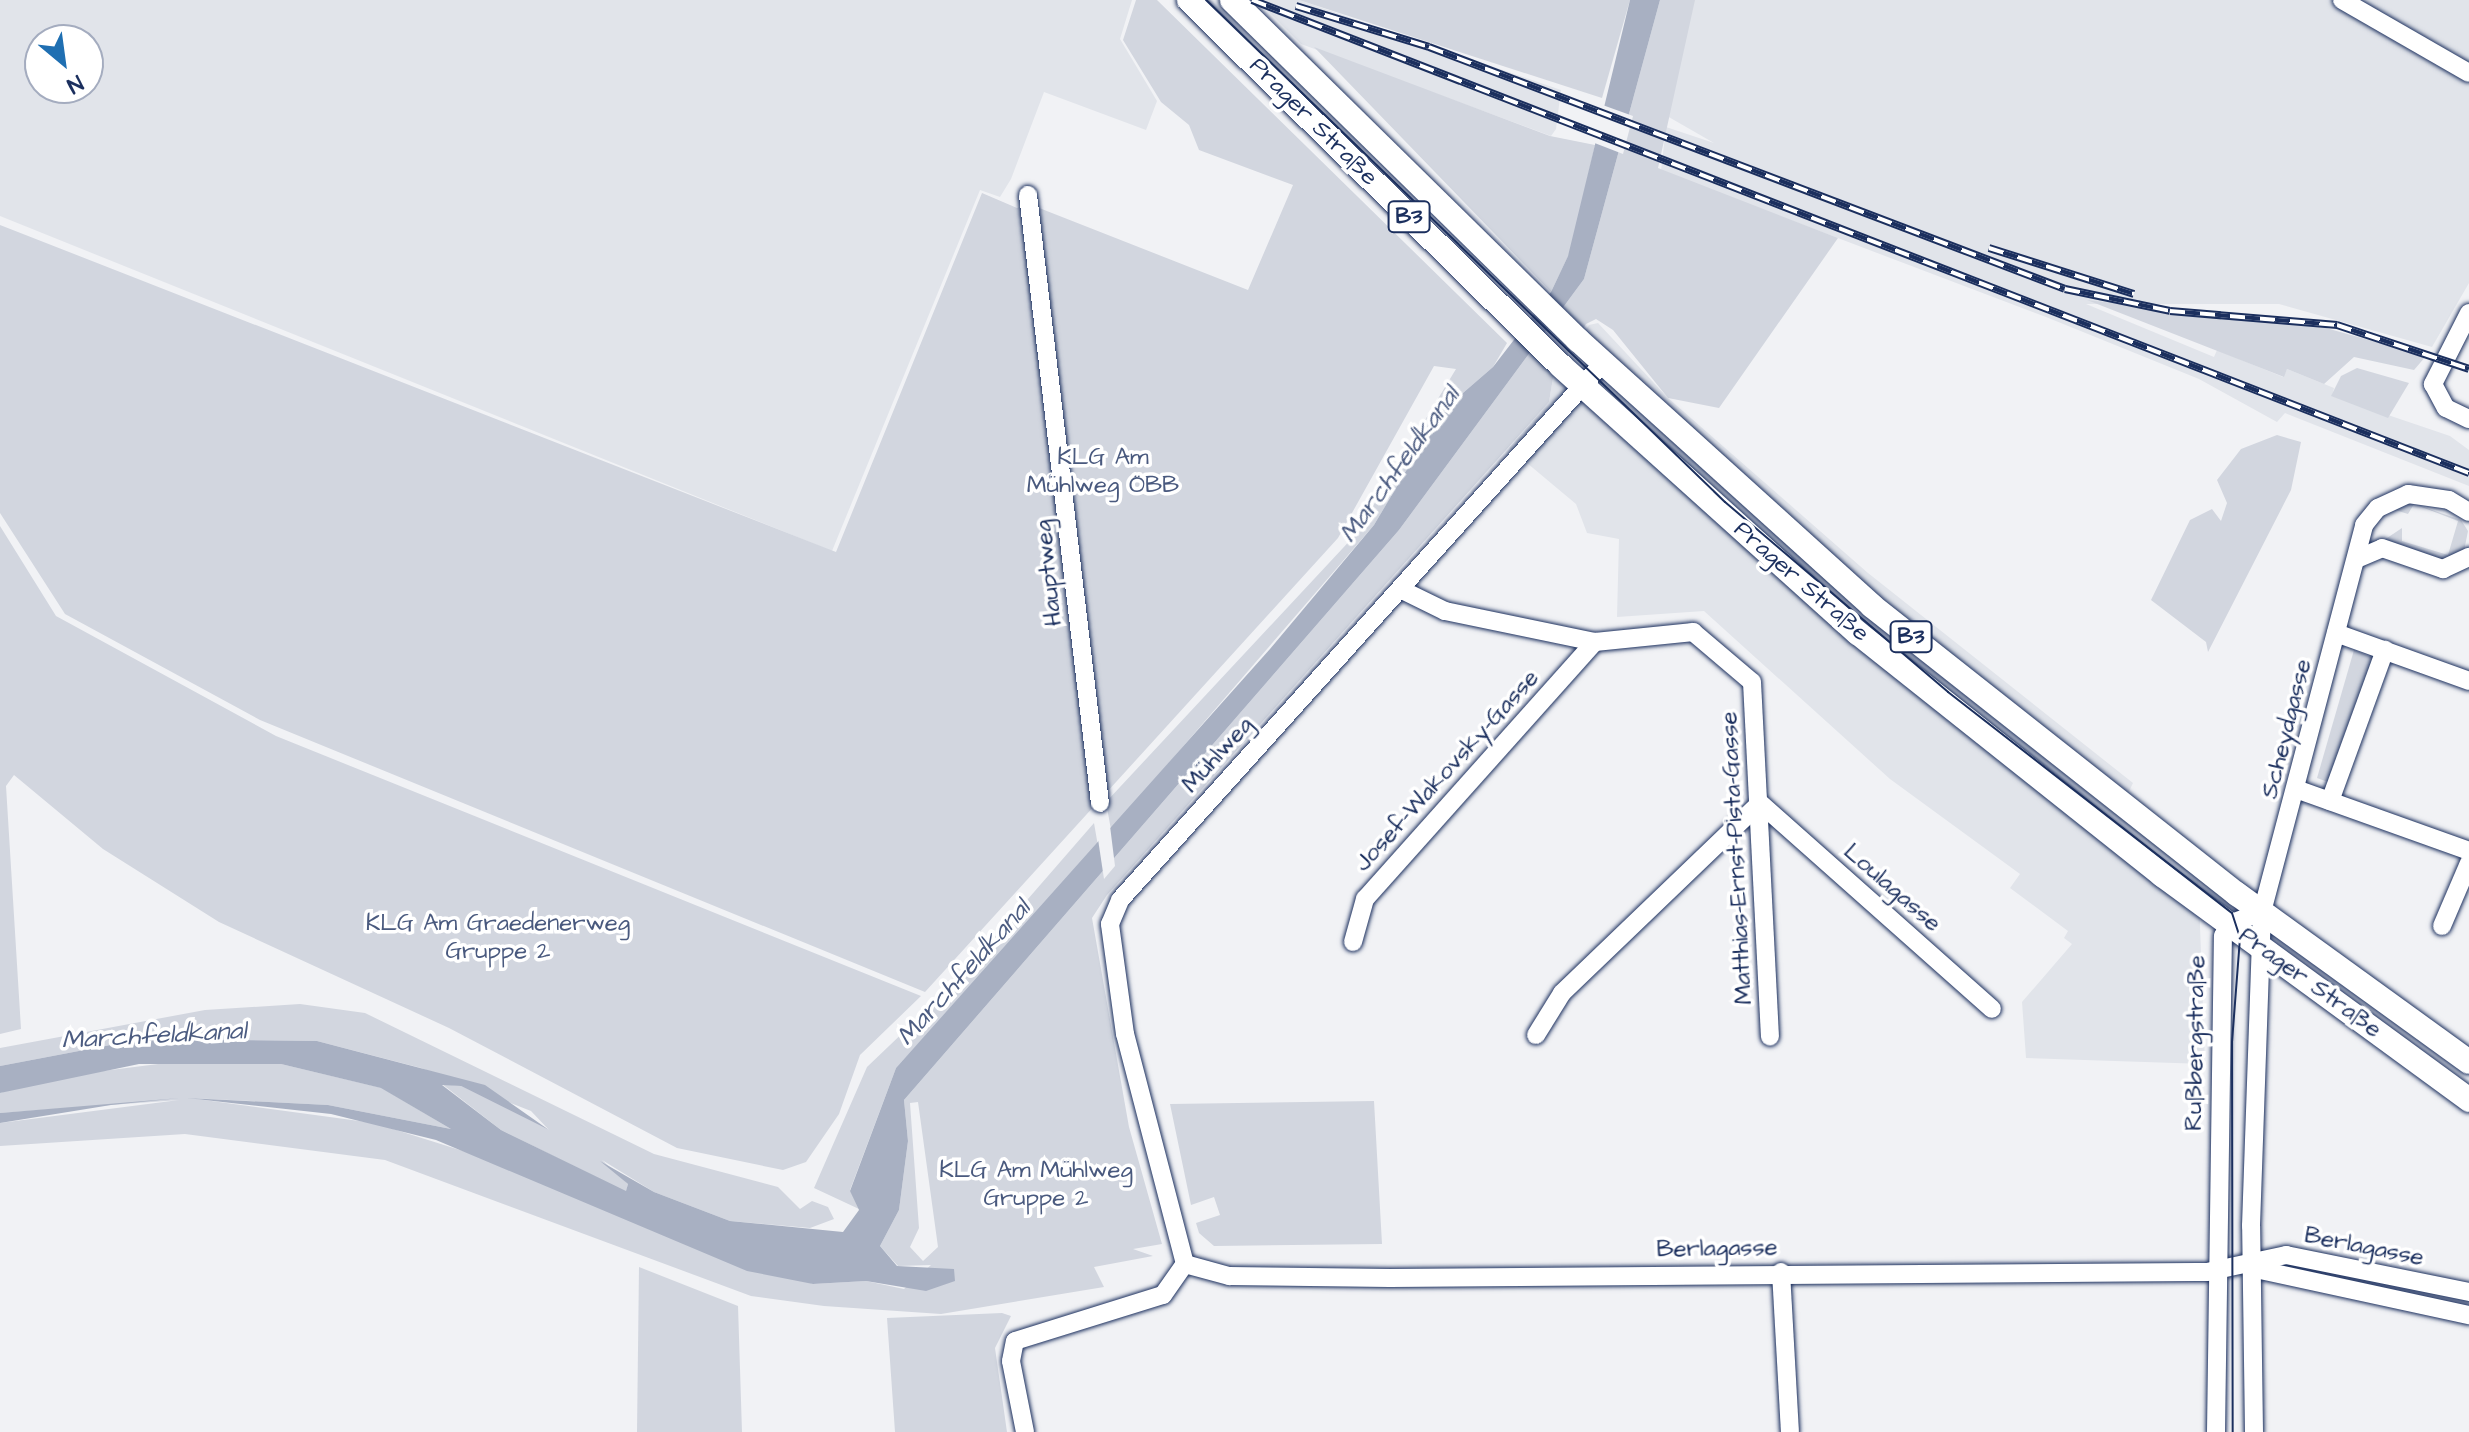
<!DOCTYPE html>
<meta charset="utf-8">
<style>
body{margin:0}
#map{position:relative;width:2469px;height:1432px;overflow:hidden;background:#f1f2f5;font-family:"Architects Daughter",sans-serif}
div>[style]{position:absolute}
.built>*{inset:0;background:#e1e4ea}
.green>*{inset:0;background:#d2d6df}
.water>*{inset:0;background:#a8b0c2}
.pier>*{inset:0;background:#f1f2f5}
.roads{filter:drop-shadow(0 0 2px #1b2f5e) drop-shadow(0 0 2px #1b2f5e)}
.minor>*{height:18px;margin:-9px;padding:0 9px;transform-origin:9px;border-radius:9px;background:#fff}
.major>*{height:24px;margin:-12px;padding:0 12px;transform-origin:12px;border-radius:12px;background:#fff}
.tram>*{height:2px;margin:-1px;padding:0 1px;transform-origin:1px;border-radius:1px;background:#1b2f5e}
.rail>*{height:8px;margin-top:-4px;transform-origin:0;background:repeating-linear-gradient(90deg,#fff 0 15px,#1b2f5e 0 30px);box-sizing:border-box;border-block:2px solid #1b2f5e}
span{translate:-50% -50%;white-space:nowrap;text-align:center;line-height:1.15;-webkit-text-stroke:7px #fff;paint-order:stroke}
.shield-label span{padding:2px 6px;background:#fff;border:2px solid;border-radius:6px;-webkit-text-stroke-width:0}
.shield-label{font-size:22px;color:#1b2f5e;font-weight:700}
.street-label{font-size:24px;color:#1b2f5e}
.park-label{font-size:24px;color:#49597e}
.water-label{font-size:26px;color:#4c5c81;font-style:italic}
.north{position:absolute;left:24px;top:24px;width:80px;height:80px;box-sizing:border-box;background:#fff;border:2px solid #a4acbf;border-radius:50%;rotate:151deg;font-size:22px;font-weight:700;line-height:32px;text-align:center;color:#1b2f5e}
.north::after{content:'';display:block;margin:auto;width:28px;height:36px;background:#1f6fb2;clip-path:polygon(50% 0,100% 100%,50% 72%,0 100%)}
</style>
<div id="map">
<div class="built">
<div style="clip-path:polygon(evenodd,0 0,1132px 0,1120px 39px,1157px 101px,1146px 130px,1044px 92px,1011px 179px,1000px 197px,980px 190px,832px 551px,0 216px,0 0,40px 40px,88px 40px,88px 88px,40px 88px,40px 40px)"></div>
<div style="clip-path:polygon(1257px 0,1299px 0,1561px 90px,1556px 129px,1551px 136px,1301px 44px)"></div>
<div style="clip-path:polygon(1691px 0,2469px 0,2469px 283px,2432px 347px,2279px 304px,2086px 304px,2214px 357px,2217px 350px,2283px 377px,2287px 369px,2334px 388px,2332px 396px,2450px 436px,2469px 450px,2469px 486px,2285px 413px,2277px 422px,2199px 379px,2046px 317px,1661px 171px,1666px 127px,1714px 143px,1667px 116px)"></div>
<div style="clip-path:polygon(1598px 323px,1668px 398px,1868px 573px,2133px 783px,2120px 810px,2198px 870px,2205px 1064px,2026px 1058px,2022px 1002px,2072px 944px,2064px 938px,2068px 931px,2010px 888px,2020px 874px,1890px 779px,1704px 611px,1617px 617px,1619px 539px,1587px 533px,1576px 504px,1509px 448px,1549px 402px,1553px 378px,1589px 325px)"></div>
</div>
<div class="green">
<div style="clip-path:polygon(1136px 0,1157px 0,1507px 343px,1493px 367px,1441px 412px,1374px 525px,1111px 830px,1106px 802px,1356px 534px,1456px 369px,1434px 366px,1338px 538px,925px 992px,260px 720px,65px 614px,0 513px,0 225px,836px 552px,982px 193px,1017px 208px,1029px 204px,1248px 290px,1293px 185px,1199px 150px,1189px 125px,1161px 102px,1123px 40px)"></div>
<div style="clip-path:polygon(1299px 0,1630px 0,1602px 98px)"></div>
<div style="clip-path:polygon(evenodd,1660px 0,1695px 0,1658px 168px,1838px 238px,1719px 408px,1668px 398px,1613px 330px,1596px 319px,1586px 324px,1553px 378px,1549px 402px,1107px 895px,1092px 918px,1129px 1127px,1162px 1244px,1133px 1249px,1153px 1256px,1094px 1267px,1104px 1287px,941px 1314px,824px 1306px,751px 1296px,385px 1160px,185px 1134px,0 1146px,0 1123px,179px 1100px,0 1113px,0 1093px,47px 1078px,190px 1060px,281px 1064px,382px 1088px,451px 1129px,328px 1105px,189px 1098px,374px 1123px,479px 1156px,813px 1284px,866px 1281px,904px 1289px,931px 1265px,898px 1266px,880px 1246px,899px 1210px,908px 1141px,904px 1100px,1399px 530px,1584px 279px,1660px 0,918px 1102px,938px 1247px,923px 1261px,910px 1247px,919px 1228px,910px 1103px,918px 1102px)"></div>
<div style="clip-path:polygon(1314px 47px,1550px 136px,1595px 145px,1571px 250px,1551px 292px)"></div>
<div style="clip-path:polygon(2087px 300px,2326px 328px,2426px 356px,2414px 370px,2354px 357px,2324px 384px,2287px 369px,2284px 377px)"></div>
<div style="clip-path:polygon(2357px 368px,2409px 383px,2388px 418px,2331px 396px,2341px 376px)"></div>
<div style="clip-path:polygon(2277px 435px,2301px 442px,2291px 490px,2208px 652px,2206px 642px,2151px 600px,2190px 520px,2212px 509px,2221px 521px,2227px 503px,2217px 480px,2241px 449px)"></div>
<div style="clip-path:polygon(2409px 502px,2461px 520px,2468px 531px,2464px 551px,2445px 562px,2384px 540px,2402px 528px,2402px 541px,2448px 555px,2458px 521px,2414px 504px,2408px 514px,2395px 510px)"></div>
<div style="clip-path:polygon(0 526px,56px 616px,276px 736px,921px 996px,860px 1055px,839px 1114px,806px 1162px,783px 1170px,677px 1148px,449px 1028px,219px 922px,103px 849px,14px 775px,6px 786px,21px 1029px,0 1034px)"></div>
<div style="clip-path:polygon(2354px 650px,2376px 659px,2328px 782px,2317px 778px)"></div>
<div style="clip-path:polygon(1094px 823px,1098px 846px,896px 1068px,850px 1190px,859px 1209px,814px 1188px,867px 1067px,955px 983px)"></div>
<div style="clip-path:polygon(300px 1004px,365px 1013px,654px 1154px,778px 1187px,800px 1209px,812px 1201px,828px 1207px,834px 1219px,810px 1228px,730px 1221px,654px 1192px,602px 1160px,628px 1184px,626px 1192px,501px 1130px,442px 1084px,461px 1086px,549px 1130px,531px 1111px,421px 1068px,317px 1041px,142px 1039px,0 1066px,0 1048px,205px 1010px)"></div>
<div style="clip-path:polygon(1374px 1101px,1382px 1244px,1214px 1246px,1199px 1233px,1196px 1223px,1220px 1215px,1214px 1197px,1191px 1205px,1170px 1104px)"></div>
<div style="clip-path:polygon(639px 1267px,738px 1306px,742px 1432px,637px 1432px)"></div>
<div style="clip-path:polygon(1002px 1313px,1011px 1316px,995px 1348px,1007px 1432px,895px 1432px,887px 1318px)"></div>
</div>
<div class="water">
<div style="clip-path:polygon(1630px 0,1660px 0,1584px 279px,1399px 530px,904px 1100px,908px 1141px,899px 1210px,880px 1246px,897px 1266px,954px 1269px,955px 1281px,926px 1291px,866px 1281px,813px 1284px,747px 1271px,436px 1140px,331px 1114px,187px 1098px,328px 1105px,451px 1129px,381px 1088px,281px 1064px,139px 1064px,0 1093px,0 1066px,142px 1039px,317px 1041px,485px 1085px,549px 1130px,461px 1086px,442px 1085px,501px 1130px,626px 1191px,628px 1184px,600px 1161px,654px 1192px,730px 1221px,843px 1232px,859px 1210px,850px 1191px,896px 1068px,1270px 649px,1374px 525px,1441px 412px,1493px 367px,1551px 292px,1568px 256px)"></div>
<div style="clip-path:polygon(180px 1098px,111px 1105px,0 1123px,0 1113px)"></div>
</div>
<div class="pier">
<div style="clip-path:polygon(1597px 103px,1633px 116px,1623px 154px,1592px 142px)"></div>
<div style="clip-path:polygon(1110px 826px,1115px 866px,1104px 879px,1098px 839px)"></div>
</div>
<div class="roads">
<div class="minor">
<div style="left:2342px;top:0;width:146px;rotate:29.9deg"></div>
<div style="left:1028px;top:195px;width:612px;rotate:83.25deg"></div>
<div style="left:2469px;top:313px;width:80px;rotate:116.9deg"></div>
<div style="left:2433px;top:384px;width:27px;rotate:62deg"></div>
<div style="left:2446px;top:408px;width:25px;rotate:26deg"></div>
<div style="left:2359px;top:558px;width:25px;rotate:-23deg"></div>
<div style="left:2382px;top:548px;width:65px;rotate:19deg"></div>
<div style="left:2443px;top:569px;width:29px;rotate:-25deg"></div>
<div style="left:1402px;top:590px;width:48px;rotate:26deg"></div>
<div style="left:1445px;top:611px;width:153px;rotate:11.7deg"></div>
<div style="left:1595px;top:642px;width:99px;rotate:-5.8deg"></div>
<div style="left:1693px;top:632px;width:77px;rotate:40.3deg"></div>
<div style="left:1752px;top:682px;width:355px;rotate:87.1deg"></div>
<div style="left:2336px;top:633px;width:141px;rotate:19.8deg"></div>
<div style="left:2296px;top:789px;width:184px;rotate:19.7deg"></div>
<div style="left:2330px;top:801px;width:161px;rotate:-70deg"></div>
<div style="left:2442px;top:926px;width:69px;rotate:-66.8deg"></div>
<div style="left:1353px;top:942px;width:45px;rotate:-74.4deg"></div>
<div style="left:1365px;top:899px;width:345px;rotate:-48.2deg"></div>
<div style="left:1536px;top:1035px;width:49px;rotate:-58.2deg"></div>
<div style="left:1562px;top:993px;width:274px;rotate:-43.8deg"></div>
<div style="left:1760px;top:803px;width:310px;rotate:41.6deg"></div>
<div style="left:1185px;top:1264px;width:46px;rotate:15.3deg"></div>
<div style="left:1229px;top:1276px;width:161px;rotate:0.7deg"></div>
<div style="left:1390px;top:1278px;width:817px;rotate:-0.42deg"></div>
<div style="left:2207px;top:1272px;width:81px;rotate:-12.1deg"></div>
<div style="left:2286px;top:1255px;width:187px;rotate:11.4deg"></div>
<div style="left:1185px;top:1264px;width:238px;rotate:-104.6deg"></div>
<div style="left:1125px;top:1034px;width:111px;rotate:-97.8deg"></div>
<div style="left:1110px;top:924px;width:26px;rotate:-67deg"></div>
<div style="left:1120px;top:900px;width:722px;rotate:-48.03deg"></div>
<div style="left:2251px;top:1268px;width:223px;rotate:12.2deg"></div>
<div style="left:1781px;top:1272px;width:160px;rotate:86.8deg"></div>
<div style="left:1025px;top:1432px;width:72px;rotate:-101.2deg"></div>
<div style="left:1011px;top:1361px;width:20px;rotate:-79deg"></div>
<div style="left:1015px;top:1341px;width:155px;rotate:-17.3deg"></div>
<div style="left:1163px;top:1295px;width:38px;rotate:-55deg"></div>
<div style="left:2216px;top:1432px;width:496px;rotate:-89.2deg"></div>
<div style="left:2223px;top:936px;width:13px;rotate:-63deg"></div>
<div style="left:2229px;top:924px;width:35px;rotate:-20deg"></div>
<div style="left:2254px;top:1432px;width:206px;rotate:-90.8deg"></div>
<div style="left:2251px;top:1226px;width:314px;rotate:-88deg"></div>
<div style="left:2262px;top:912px;width:400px;rotate:-75.2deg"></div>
<div style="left:2364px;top:525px;width:22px;rotate:-51deg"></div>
<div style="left:2378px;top:508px;width:33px;rotate:-25deg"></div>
<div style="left:2408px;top:494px;width:41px;rotate:8.3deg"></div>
<div style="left:2449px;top:500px;width:23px;rotate:31deg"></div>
</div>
<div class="major">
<div style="left:1189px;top:0;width:522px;rotate:44.53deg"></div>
<div style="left:1561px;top:366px;width:399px;rotate:42deg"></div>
<div style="left:1858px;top:633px;width:389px;rotate:38.5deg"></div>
<div style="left:2162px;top:875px;width:381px;rotate:36.2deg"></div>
<div style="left:1232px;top:0;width:485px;rotate:44.5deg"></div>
<div style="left:1578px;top:340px;width:396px;rotate:42.1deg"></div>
<div style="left:1872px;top:606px;width:465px;rotate:38.3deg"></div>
<div style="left:2237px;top:894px;width:286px;rotate:35.9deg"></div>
</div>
</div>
<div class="tram">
<div style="left:1206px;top:0;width:722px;rotate:44.05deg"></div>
<div style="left:1725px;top:502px;width:293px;rotate:40.4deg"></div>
<div style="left:1948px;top:692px;width:360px;rotate:37.9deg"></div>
<div style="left:2232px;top:913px;width:26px;rotate:72deg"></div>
<div style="left:2240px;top:938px;width:104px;rotate:94.4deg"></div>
<div style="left:2232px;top:1042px;width:390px;rotate:89.9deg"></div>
</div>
<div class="rail">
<div style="left:1252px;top:0;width:1306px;rotate:21.24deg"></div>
<div style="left:1296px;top:6px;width:139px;rotate:17.1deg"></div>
<div style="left:1429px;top:47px;width:680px;rotate:20.83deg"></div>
<div style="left:2065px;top:289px;width:107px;rotate:11.8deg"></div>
<div style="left:2170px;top:311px;width:168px;rotate:4.8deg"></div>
<div style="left:2337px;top:325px;width:139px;rotate:18.4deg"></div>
<div style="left:1989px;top:248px;width:152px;rotate:17.6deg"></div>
</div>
<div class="shield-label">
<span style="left:1409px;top:217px">B3</span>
<span style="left:1911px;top:637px">B3</span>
</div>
<div class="street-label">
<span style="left:1313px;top:122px;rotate:45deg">Prager Straße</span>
<span style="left:1049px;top:573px;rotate:-96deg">Hauptweg</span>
<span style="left:1801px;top:582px;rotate:41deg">Prager Straße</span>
<span style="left:2287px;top:729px;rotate:-76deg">Scheydgasse</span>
<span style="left:1218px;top:755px;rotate:-48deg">Mühlweg</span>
<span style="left:1447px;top:771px;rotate:-48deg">Josef-Wakovsky-Gasse</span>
<span style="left:1737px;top:858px;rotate:-93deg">Matthias-Ernst-Pista-Gasse</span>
<span style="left:1892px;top:888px;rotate:41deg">Loulagasse</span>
<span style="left:2310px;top:983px;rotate:36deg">Prager Straße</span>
<span style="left:2196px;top:1043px;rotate:-89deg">Rußbergstraße</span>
<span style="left:2364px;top:1247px;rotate:11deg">Berlagasse</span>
<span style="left:1717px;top:1249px;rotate:-1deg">Berlagasse</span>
</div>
<div class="park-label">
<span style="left:1103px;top:472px">KLG Am<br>Mühlweg ÖBB</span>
<span style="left:498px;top:938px">KLG Am Graedenerweg<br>Gruppe 2</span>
<span style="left:1036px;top:1185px">KLG Am Mühlweg<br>Gruppe 2</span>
</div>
<div class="water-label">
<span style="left:1400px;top:465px;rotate:-54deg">Marchfeldkanal</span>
<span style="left:964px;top:973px;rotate:-48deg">Marchfeldkanal</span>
<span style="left:154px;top:1036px;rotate:-3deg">Marchfeldkanal</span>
</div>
<div class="north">N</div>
</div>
